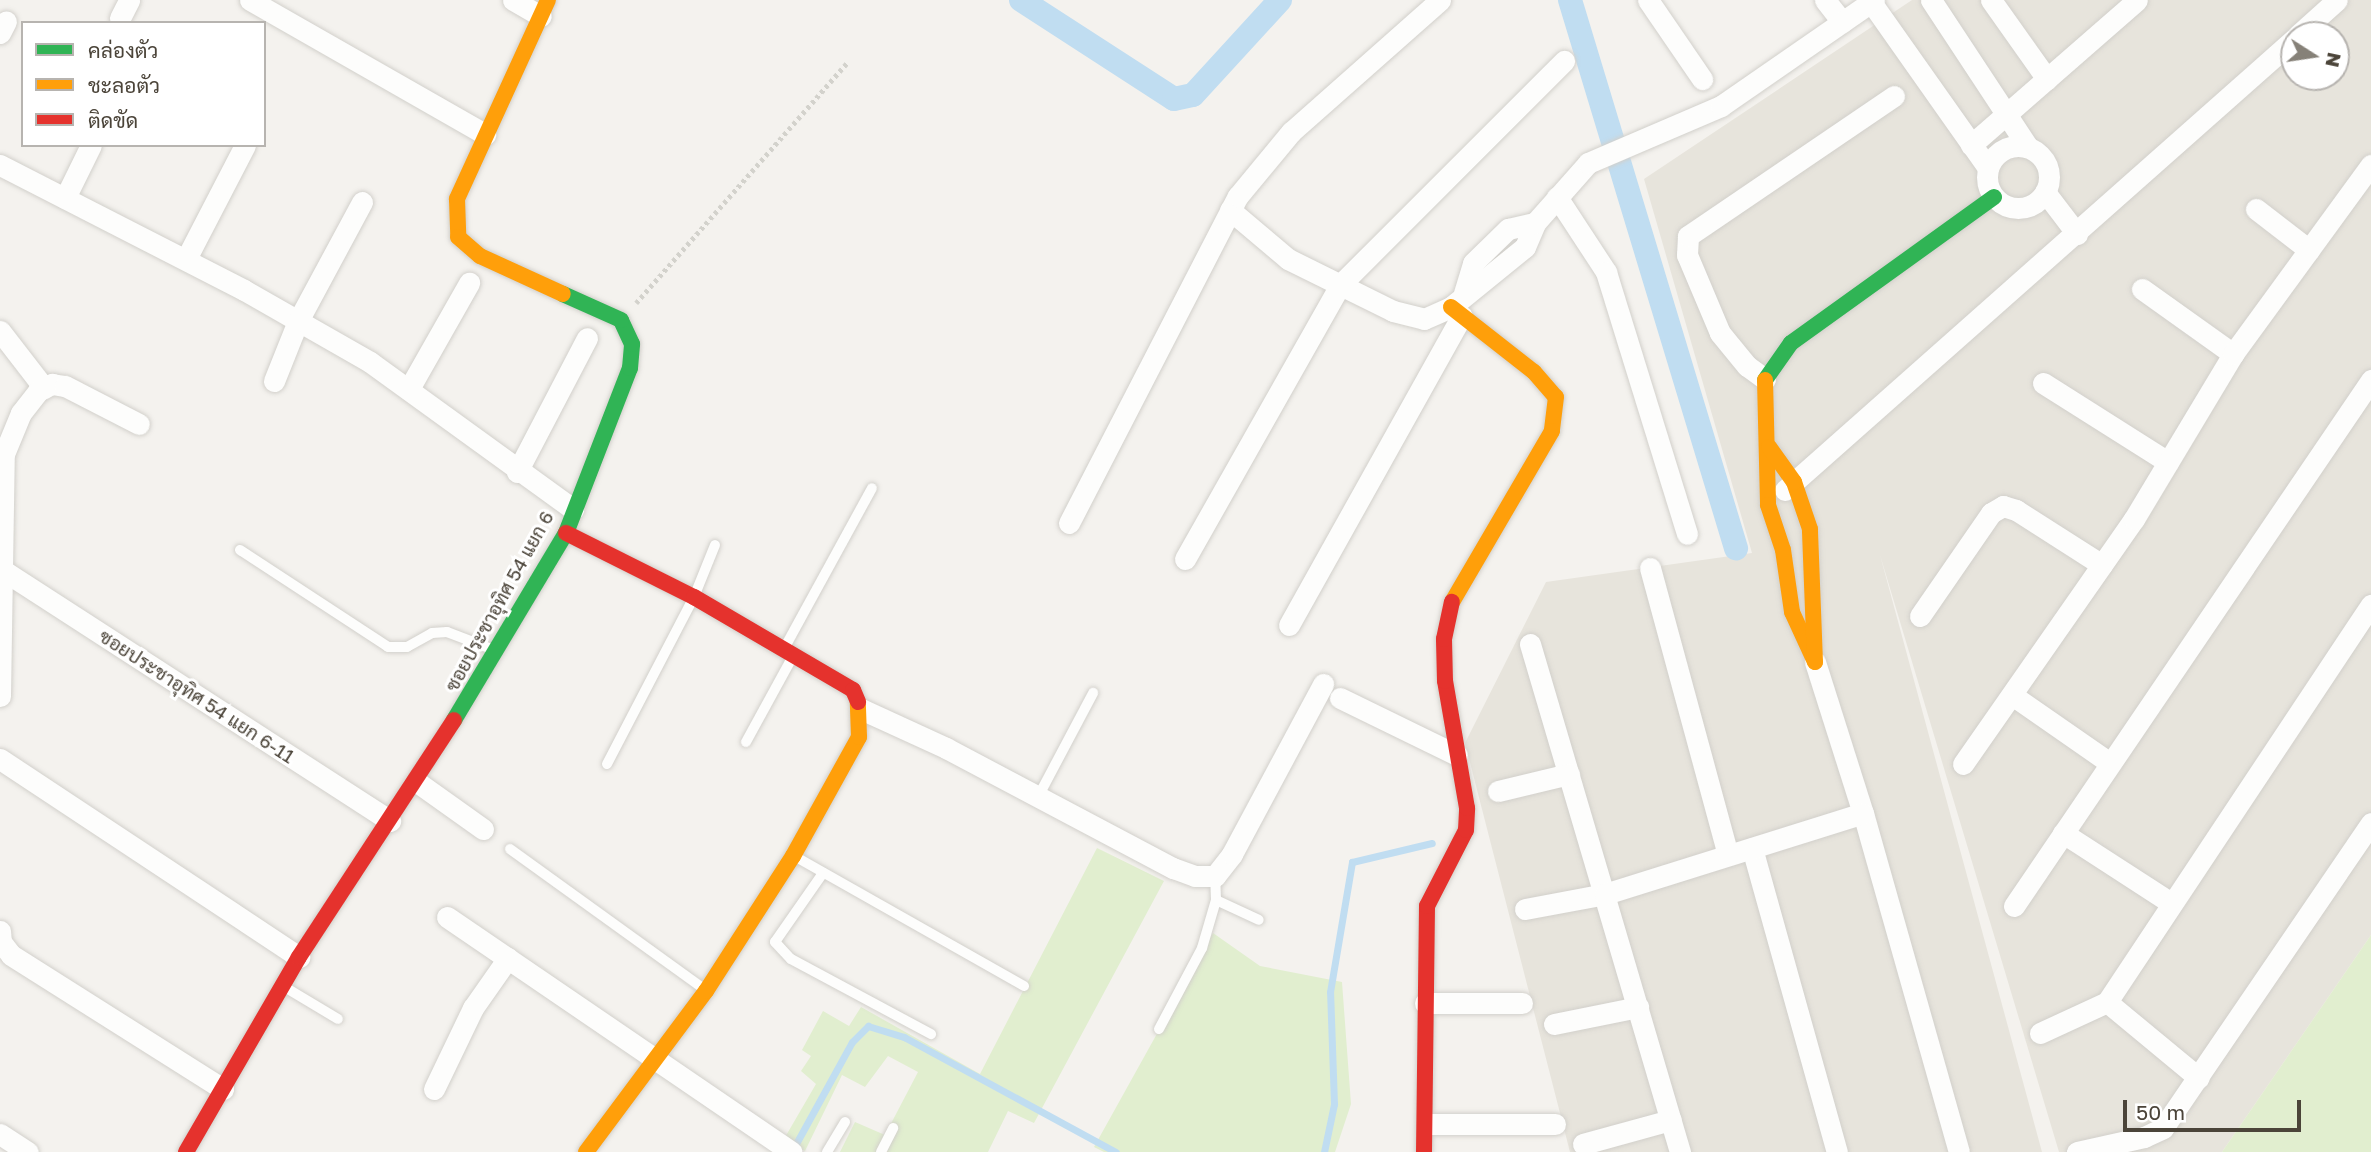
<!DOCTYPE html>
<meta charset="utf-8">
<style>
body{margin:0}
#map{position:relative;width:2371px;height:1152px;overflow:hidden;background:#f4f2ee;font-family:"Golos Text",Sarabun,sans-serif}
div>[style]{position:absolute}
.residential>*{inset:0;background:#e7e4dc}
.green>*{inset:0;background:#e1eecf}
.stream>*{height:7px;margin:-3.5px;padding:0 3.5px;transform-origin:3.5px;border-radius:3.5px;background:#c0ddf1}
.canal>*{height:24px;margin:-12px;padding:0 12px;transform-origin:12px;border-radius:12px;background:#c0ddf1}
.path>*{height:4.5px;margin-top:-2.25px;transform-origin:0;background:repeating-linear-gradient(90deg,#d3d2cc 0 3.5px,transparent 0 7px)}
.roads{filter:drop-shadow(0 0 2px #d2d0cb) drop-shadow(0 0 2px #d2d0cb)}
.lane>*{height:10px;margin:-5px;padding:0 5px;transform-origin:5px;border-radius:5px;background:#fdfdfc}
.street>*{height:21px;margin:-10.5px;padding:0 10.5px;transform-origin:10.5px;border-radius:10.5px;background:#fdfdfc}
.street>.ring{margin:-10.5px;padding:0;box-sizing:content-box;background:none;border:21px solid #fdfdfc;border-radius:50%}
.fast>*{height:16px;margin:-8px;padding:0 8px;transform-origin:8px;border-radius:8px;background:#30b455}
.slow>*{height:16px;margin:-8px;padding:0 8px;transform-origin:8px;border-radius:8px;background:#ff9f0a}
.jam>*{height:16px;margin:-8px;padding:0 8px;transform-origin:8px;border-radius:8px;background:#e5322d}
span{translate:-50% -50%;white-space:nowrap;text-align:center;line-height:1.15;-webkit-text-stroke:6px #fff;paint-order:stroke}
.street-label{font-size:19px;color:#4b4439}
.legend{position:absolute;left:21px;top:21px;width:245px;height:126px;box-sizing:border-box;background:#fff;border:2px solid #b7b4b0;margin:0;padding:9px 12px;list-style:none;font-size:21px;color:#4b4439}
.legend li{display:flex;align-items:center;gap:14px;height:35px}
.legend b{width:35px;border:2px solid #b7b4b0}
.north{position:absolute;left:2280px;top:21px;width:70px;height:70px;box-sizing:border-box;background:#fff;border:2px solid #b7b4b0;border-radius:50%;rotate:102deg;font-size:19px;font-weight:700;line-height:28px;text-align:center;color:#4b4439}
.north::after{content:'';display:block;margin:auto;width:24px;height:32px;background:#868178;clip-path:polygon(50% 0,100% 100%,50% 72%,0 100%)}
.scale{position:absolute;left:2123px;top:1100px;width:178px;height:32px;box-sizing:border-box;border:4px solid #4b4439;border-top:0;padding-left:9px;font-size:21px;line-height:24px;white-space:nowrap;color:#4b4439;-webkit-text-stroke:5px #fff;paint-order:stroke}
</style>
<div id="map">
<div class="residential">
<div style="clip-path:polygon(evenodd,1912px 0,2371px 0,2371px 935px,2222px 1152px,2059px 1152px,1880px 555px,2042px 1152px,1570px 1152px,1465px 743px,1546px 582px,1752px 553px,1644px 179px,1912px 0,2294px 35px,2336px 35px,2336px 77px,2294px 77px,2294px 35px)"></div>
</div>
<div class="green">
<div style="clip-path:polygon(1097px 848px,1164px 881px,1034px 1123px,1008px 1111px,988px 1152px,840px 1152px,855px 1122px,885px 1135px,918px 1072px,888px 1056px,865px 1087px,842px 1075px,805px 1151px,784px 1139px,816px 1084px,801px 1071px,811px 1056px,802px 1050px,823px 1011px,849px 1026px,861px 1007px,980px 1074px)"></div>
<div style="clip-path:polygon(1213px 933px,1260px 966px,1342px 982px,1351px 1104px,1335px 1152px,1104px 1152px,1094px 1147px)"></div>
<div style="clip-path:polygon(2371px 935px,2371px 1152px,2222px 1152px)"></div>
</div>
<div class="stream">
<div style="left:792px;top:1151px;width:124px;rotate:-61.2deg"></div>
<div style="left:852px;top:1042px;width:23px;rotate:-45deg"></div>
<div style="left:868px;top:1026px;width:38px;rotate:17deg"></div>
<div style="left:904px;top:1037px;width:241px;rotate:28.5deg"></div>
<div style="left:1324px;top:1152px;width:49px;rotate:-78.2deg"></div>
<div style="left:1334px;top:1104px;width:112px;rotate:-92deg"></div>
<div style="left:1330px;top:992px;width:132px;rotate:-80.4deg"></div>
<div style="left:1352px;top:862px;width:82px;rotate:-13.4deg"></div>
</div>
<div class="canal">
<div style="left:1021px;top:0;width:182px;rotate:32.9deg"></div>
<div style="left:1174px;top:99px;width:19px;rotate:-12deg"></div>
<div style="left:1193px;top:95px;width:129px;rotate:-47.5deg"></div>
<div style="left:1570px;top:0;width:573px;rotate:73.15deg"></div>
</div>
<div class="path">
<div style="left:636px;top:303px;width:321px;rotate:-48.7deg"></div>
</div>
<div class="roads">
<div class="lane">
<div style="left:240px;top:550px;width:177px;rotate:33.2deg"></div>
<div style="left:388px;top:647px;width:19px"></div>
<div style="left:407px;top:647px;width:29px;rotate:-29deg"></div>
<div style="left:432px;top:633px;width:15px;rotate:-4deg"></div>
<div style="left:447px;top:632px;width:53px;rotate:20.8deg"></div>
<div style="left:785px;top:647px;width:181px;rotate:-61.3deg"></div>
<div style="left:746px;top:742px;width:96px;rotate:-61.3deg"></div>
<div style="left:607px;top:764px;width:188px;rotate:-62.5deg"></div>
<div style="left:694px;top:597px;width:56px;rotate:-68deg"></div>
<div style="left:1038px;top:797px;width:118px;rotate:-62.1deg"></div>
<div style="left:510px;top:849px;width:239px;rotate:35.8deg"></div>
<div style="left:796px;top:857px;width:262px;rotate:29.5deg"></div>
<div style="left:823px;top:873px;width:84px;rotate:124.8deg"></div>
<div style="left:775px;top:942px;width:23px;rotate:47deg"></div>
<div style="left:791px;top:959px;width:159px;rotate:28.2deg"></div>
<div style="left:1216px;top:900px;width:47px;rotate:24.9deg"></div>
<div style="left:283px;top:986px;width:64px;rotate:31deg"></div>
<div style="left:1159px;top:1029px;width:92px;rotate:-62deg"></div>
<div style="left:1202px;top:948px;width:50px;rotate:-73.7deg"></div>
<div style="left:1216px;top:900px;width:24px;rotate:-92deg"></div>
<div style="left:827px;top:1152px;width:35px;rotate:-59deg"></div>
<div style="left:881px;top:1152px;width:27px;rotate:-63deg"></div>
</div>
<div class="street">
<div style="left:250px;top:0;width:271px;rotate:29.7deg"></div>
<div style="left:513px;top:0;width:32px;rotate:30deg"></div>
<div style="left:1648px;top:0;width:96px;rotate:55.6deg"></div>
<div style="left:1825px;top:0;width:28px;rotate:52deg"></div>
<div style="left:1931px;top:0;width:176px;rotate:56.6deg"></div>
<div style="left:1991px;top:0;width:97px;rotate:54.7deg"></div>
<div style="left:1871px;top:2px;width:203px;rotate:54.8deg"></div>
<div style="left:120px;top:18px;width:20px;rotate:-63deg"></div>
<div style="left:0;top:33px;width:13px;rotate:-63deg"></div>
<div style="left:2298px;top:35px;width:52px;rotate:-41.9deg"></div>
<div style="left:1971px;top:145px;width:220px;rotate:-41.1deg"></div>
<div class="ring" style="left:1987px;top:146px;width:41px;height:41px"></div>
<div style="left:0;top:165px;width:274px;rotate:27.1deg"></div>
<div style="left:244px;top:290px;width:145px;rotate:29.7deg"></div>
<div style="left:370px;top:362px;width:251px;rotate:35.9deg"></div>
<div style="left:2045px;top:192px;width:53px;rotate:52.7deg"></div>
<div style="left:1557px;top:197px;width:90px;rotate:56.8deg"></div>
<div style="left:1606px;top:272px;width:274px;rotate:72.8deg"></div>
<div style="left:65px;top:198px;width:59px;rotate:-63.9deg"></div>
<div style="left:2256px;top:209px;width:67px;rotate:37.7deg"></div>
<div style="left:1230px;top:210px;width:76px;rotate:40.2deg"></div>
<div style="left:1288px;top:259px;width:117px;rotate:26.3deg"></div>
<div style="left:1393px;top:311px;width:32px;rotate:14deg"></div>
<div style="left:1424px;top:319px;width:30px;rotate:-24deg"></div>
<div style="left:1451px;top:307px;width:95px;rotate:-39deg"></div>
<div style="left:1525px;top:247px;width:26px;rotate:-67deg"></div>
<div style="left:1535px;top:223px;width:80px;rotate:-48.5deg"></div>
<div style="left:1588px;top:163px;width:145px;rotate:-23.2deg"></div>
<div style="left:1721px;top:106px;width:186px;rotate:-34.7deg"></div>
<div style="left:186px;top:259px;width:128px;rotate:-62.6deg"></div>
<div style="left:2142px;top:289px;width:112px;rotate:35.5deg"></div>
<div style="left:1464px;top:293px;width:31px;rotate:-73deg"></div>
<div style="left:1473px;top:263px;width:49px;rotate:-44.2deg"></div>
<div style="left:1508px;top:229px;width:28px;rotate:-13deg"></div>
<div style="left:0;top:331px;width:72px;rotate:52.3deg"></div>
<div style="left:1765px;top:379px;width:22px;rotate:-144deg"></div>
<div style="left:1747px;top:366px;width:43px;rotate:-129.3deg"></div>
<div style="left:1720px;top:333px;width:85px;rotate:-112.9deg"></div>
<div style="left:1687px;top:255px;width:19px;rotate:-87deg"></div>
<div style="left:1688px;top:236px;width:249px;rotate:-34.2deg"></div>
<div style="left:274px;top:381px;width:65px;rotate:-68.2deg"></div>
<div style="left:298px;top:321px;width:135px;rotate:-61.7deg"></div>
<div style="left:2043px;top:383px;width:148px;rotate:32.3deg"></div>
<div style="left:410px;top:387px;width:120px;rotate:-60.4deg"></div>
<div style="left:517px;top:472px;width:151px;rotate:-62.4deg"></div>
<div style="left:1785px;top:490px;width:680px;rotate:-41.54deg"></div>
<div style="left:1069px;top:523px;width:368px;rotate:-62.7deg"></div>
<div style="left:1238px;top:196px;width:83px;rotate:-50.4deg"></div>
<div style="left:1291px;top:132px;width:199px;rotate:-41.5deg"></div>
<div style="left:1185px;top:559px;width:315px;rotate:-60.5deg"></div>
<div style="left:1340px;top:285px;width:317px;rotate:-45deg"></div>
<div style="left:1650px;top:568px;width:297px;rotate:74.8deg"></div>
<div style="left:4px;top:571px;width:460px;rotate:32.9deg"></div>
<div style="left:1920px;top:616px;width:125px;rotate:-55.4deg"></div>
<div style="left:1991px;top:513px;width:14px;rotate:-30deg"></div>
<div style="left:2003px;top:506px;width:14px;rotate:17deg"></div>
<div style="left:2016px;top:510px;width:102px;rotate:32.6deg"></div>
<div style="left:1289px;top:625px;width:354px;rotate:-60.8deg"></div>
<div style="left:1530px;top:644px;width:530px;rotate:73.55deg"></div>
<div style="left:1815px;top:662px;width:158px;rotate:72.4deg"></div>
<div style="left:1863px;top:813px;width:352px;rotate:74.2deg"></div>
<div style="left:2012px;top:695px;width:119px;rotate:34.8deg"></div>
<div style="left:0;top:696px;width:242px;rotate:-89.1deg"></div>
<div style="left:4px;top:454px;width:44px;rotate:-67.5deg"></div>
<div style="left:21px;top:413px;width:28px;rotate:-52deg"></div>
<div style="left:38px;top:391px;width:16px;rotate:-27deg"></div>
<div style="left:52px;top:384px;width:13px;rotate:9deg"></div>
<div style="left:65px;top:386px;width:83px;rotate:27.2deg"></div>
<div style="left:1340px;top:698px;width:130px;rotate:26deg"></div>
<div style="left:861px;top:709px;width:94px;rotate:24.6deg"></div>
<div style="left:946px;top:748px;width:257px;rotate:27.9deg"></div>
<div style="left:1173px;top:868px;width:23px;rotate:20deg"></div>
<div style="left:1195px;top:876px;width:20px"></div>
<div style="left:1215px;top:876px;width:28px;rotate:-52deg"></div>
<div style="left:1232px;top:854px;width:193px;rotate:-61.8deg"></div>
<div style="left:0;top:759px;width:359px;rotate:33.5deg"></div>
<div style="left:1963px;top:764px;width:299px;rotate:-55.1deg"></div>
<div style="left:2134px;top:519px;width:192px;rotate:-59deg"></div>
<div style="left:2233px;top:354px;width:234px;rotate:-53.9deg"></div>
<div style="left:417px;top:782px;width:81px;rotate:35.5deg"></div>
<div style="left:1498px;top:791px;width:73px;rotate:-13.5deg"></div>
<div style="left:2063px;top:833px;width:129px;rotate:32.9deg"></div>
<div style="left:1752px;top:848px;width:316px;rotate:74.4deg"></div>
<div style="left:2014px;top:906px;width:636px;rotate:-55.83deg"></div>
<div style="left:1525px;top:909px;width:81px;rotate:-10.6deg"></div>
<div style="left:1605px;top:894px;width:270px;rotate:-17.4deg"></div>
<div style="left:447px;top:917px;width:417px;rotate:34.3deg"></div>
<div style="left:0;top:931px;width:11px;rotate:85deg"></div>
<div style="left:1px;top:942px;width:16px;rotate:52deg"></div>
<div style="left:11px;top:955px;width:251px;rotate:32.3deg"></div>
<div style="left:2107px;top:1002px;width:119px;rotate:39.6deg"></div>
<div style="left:1425px;top:1003px;width:97px"></div>
<div style="left:1554px;top:1024px;width:86px;rotate:-11.4deg"></div>
<div style="left:2040px;top:1033px;width:74px;rotate:-24.8deg"></div>
<div style="left:2107px;top:1002px;width:477px;rotate:-56.4deg"></div>
<div style="left:434px;top:1089px;width:90px;rotate:-64.3deg"></div>
<div style="left:473px;top:1008px;width:61px;rotate:-55deg"></div>
<div style="left:1427px;top:1124px;width:128px"></div>
<div style="left:0;top:1134px;width:33px;rotate:33deg"></div>
<div style="left:1583px;top:1144px;width:91px;rotate:-15.3deg"></div>
<div style="left:2077px;top:1152px;width:69px;rotate:-12.6deg"></div>
<div style="left:2144px;top:1137px;width:21px;rotate:-25deg"></div>
<div style="left:2163px;top:1128px;width:369px;rotate:-55.7deg"></div>
</div>
<div class="fast">
<div style="left:1765px;top:380px;width:45px;rotate:-54.9deg"></div>
<div style="left:1791px;top:343px;width:250px;rotate:-35.7deg"></div>
<div style="left:454px;top:720px;width:218px;rotate:-59.1deg"></div>
<div style="left:566px;top:533px;width:177px;rotate:-68.8deg"></div>
<div style="left:630px;top:368px;width:24px;rotate:-85deg"></div>
<div style="left:632px;top:344px;width:26px;rotate:-115deg"></div>
<div style="left:621px;top:320px;width:64px;rotate:-155.9deg"></div>
</div>
<div class="slow">
<div style="left:548px;top:0;width:219px;rotate:114.6deg"></div>
<div style="left:457px;top:199px;width:38px;rotate:88deg"></div>
<div style="left:458px;top:237px;width:29px;rotate:41deg"></div>
<div style="left:480px;top:256px;width:91px;rotate:24.6deg"></div>
<div style="left:1451px;top:307px;width:105px;rotate:38.1deg"></div>
<div style="left:1534px;top:372px;width:33px;rotate:49deg"></div>
<div style="left:1556px;top:397px;width:34px;rotate:97deg"></div>
<div style="left:1552px;top:431px;width:198px;rotate:120.3deg"></div>
<div style="left:1765px;top:380px;width:125px;rotate:88.6deg"></div>
<div style="left:1768px;top:505px;width:47px;rotate:71.6deg"></div>
<div style="left:1783px;top:550px;width:63px;rotate:81.7deg"></div>
<div style="left:1792px;top:612px;width:55px;rotate:65.3deg"></div>
<div style="left:1815px;top:662px;width:133px;rotate:-92.2deg"></div>
<div style="left:1810px;top:529px;width:50px;rotate:-108.8deg"></div>
<div style="left:1794px;top:482px;width:43px;rotate:-125.5deg"></div>
<div style="left:586px;top:1152px;width:201px;rotate:-53.3deg"></div>
<div style="left:706px;top:991px;width:161px;rotate:-57.2deg"></div>
<div style="left:793px;top:856px;width:136px;rotate:-61deg"></div>
<div style="left:859px;top:737px;width:35px;rotate:-92deg"></div>
</div>
<div class="jam">
<div style="left:566px;top:533px;width:143px;rotate:26.6deg"></div>
<div style="left:694px;top:597px;width:184px;rotate:30.3deg"></div>
<div style="left:853px;top:690px;width:13px;rotate:67deg"></div>
<div style="left:186px;top:1152px;width:225px;rotate:-59.9deg"></div>
<div style="left:299px;top:957px;width:283px;rotate:-56.8deg"></div>
<div style="left:1424px;top:1152px;width:246px;rotate:-89.3deg"></div>
<div style="left:1427px;top:906px;width:85px;rotate:-62.8deg"></div>
<div style="left:1466px;top:830px;width:22px;rotate:-87deg"></div>
<div style="left:1467px;top:808px;width:129px;rotate:-99.8deg"></div>
<div style="left:1445px;top:681px;width:42px;rotate:-91.4deg"></div>
<div style="left:1444px;top:639px;width:38px;rotate:-78deg"></div>
</div>
</div>
<div class="street-label">
<span style="left:499px;top:601px;rotate:-61deg">ซอยประชาอุทิศ 54 แยก 6</span>
<span style="left:197px;top:696px;rotate:33deg">ซอยประชาอุทิศ 54 แยก 6-11</span>
</div>
<ul class="legend">
<li><b style="height:9px;background:#30b455"></b>คล่องตัว</li>
<li><b style="height:9px;background:#ff9f0a"></b>ชะลอตัว</li>
<li><b style="height:9px;background:#e5322d"></b>ติดขัด</li>
</ul>
<div class="north">N</div>
<div class="scale">50 m</div>
</div>
